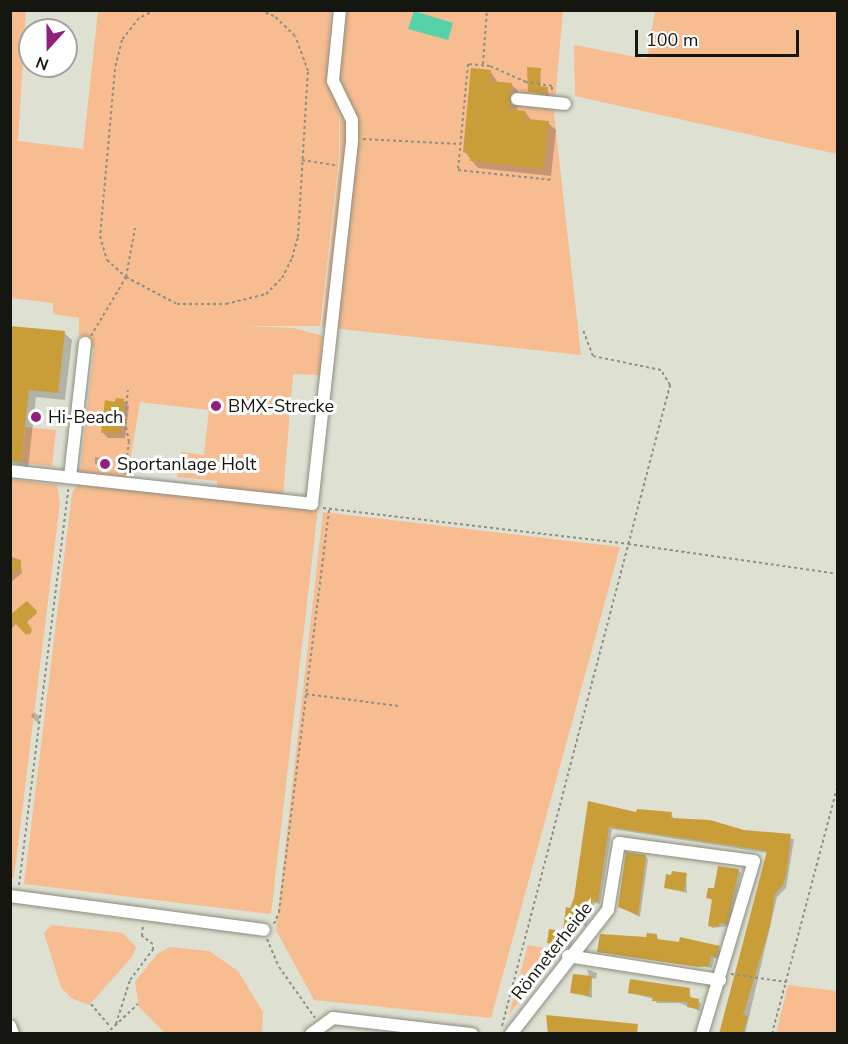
<!DOCTYPE html>
<meta charset="utf-8">
<style>
body{margin:0}
#map{position:relative;width:848px;height:1044px;overflow:hidden;background:#dee0d2;font-family:"Nunito Sans",sans-serif}
div>[style]{position:absolute}
.green>*{inset:0;background:#f7bc90}
.water>*{inset:0;background:#56d2a8}
.shadow>*{inset:0;background:#0003}
.building>*{inset:0;background:#c99e38}
.path>*{height:2px;margin-top:-1px;transform-origin:0;background:repeating-linear-gradient(90deg,#8e8f85 0 3px,transparent 0 6px)}
.roads{filter:drop-shadow(0 0 2px #8a8c7f) drop-shadow(0 0 2px #8a8c7f)}
.minor>*{height:12px;margin:-6px;padding:0 6px;transform-origin:6px;border-radius:6px;background:#fff}
.dots>*{width:16px;height:16px;translate:-50% -50%;box-sizing:border-box;border:3px solid #fff;border-radius:50%}
span{translate:-50% -50%;white-space:nowrap;text-align:center;line-height:1.15;-webkit-text-stroke:6px #fff;paint-order:stroke}
.poi-label{font-size:18px;color:#161611}
.left{translate:0 -50%;text-align:left}
.street-label{font-size:18px;color:#161611}
.frame{position:absolute;inset:0;border:12px solid #161611;pointer-events:none}
.north{position:absolute;left:18px;top:18px;width:60px;height:60px;box-sizing:border-box;background:#fff;border:2px solid #a2a2a0;border-radius:50%;rotate:201deg;font-size:16px;font-weight:700;line-height:24px;text-align:center;color:#161611}
.north::after{content:'';display:block;margin:auto;width:21px;height:27px;background:#921f7e;clip-path:polygon(50% 0,100% 100%,50% 72%,0 100%)}
.scale{position:absolute;left:635px;top:30px;width:164px;height:27px;box-sizing:border-box;border:3px solid #161611;border-top:0;padding-left:8px;font-size:18px;line-height:21px;white-space:nowrap;color:#161611;-webkit-text-stroke:4px #fff;paint-order:stroke}
</style>
<div id="map">
<div class="green">
<div style="clip-path:polygon(11px 11px,26px 11px,18px 141px,83px 149px,98px 11px,331px 11px,328px 52px,333px 11px,563px 11px,554px 113px,581px 355px,322px 327px,340px 159px,340px 101px,327px 71px,339px 103px,339px 158px,320px 326px,240px 326px,294px 328px,323px 336px,320px 375px,293px 374px,283px 495px,217px 488px,217px 481px,177px 477px,181px 452px,204px 455px,209px 410px,140px 402px,126px 485px,318px 508px,271px 914px,24px 884px,72px 493px,79px 482px,94px 348px,79px 335px,79px 318px,53px 314px,53px 303px,11px 298px)"></div>
<div style="clip-path:polygon(655px 11px,837px 11px,837px 154px,575px 96px,574px 45px,647px 59px)"></div>
<div style="clip-path:polygon(25px 427px,56px 430px,52px 466px,21px 463px)"></div>
<div style="clip-path:polygon(11px 479px,57px 485px,60px 503px,14px 877px,11px 878px)"></div>
<div style="clip-path:polygon(323px 512px,620px 547px,491px 1018px,314px 1000px,276px 930px)"></div>
<div style="clip-path:polygon(52px 925px,123px 933px,136px 947px,132px 957px,89px 1005px,71px 998px,61px 987px,44px 933px)"></div>
<div style="clip-path:polygon(528px 945px,557px 950px,509px 1015px)"></div>
<div style="clip-path:polygon(170px 947px,209px 951px,238px 971px,263px 1012px,262px 1033px,165px 1033px,139px 1007px,135px 982px,157px 954px)"></div>
<div style="clip-path:polygon(788px 985px,837px 991px,837px 1033px,776px 1033px)"></div>
</div>
<div class="water">
<div style="clip-path:polygon(414px 11px,453px 23px,448px 40px,408px 29px)"></div>
</div>
<div class="shadow">
<div style="clip-path:polygon(540px 70px,541px 88px,547px 88px,549px 96px,529px 91px)"></div>
<div style="clip-path:polygon(491px 72px,498px 83px,511px 84px,519px 92px,517px 111px,525px 112px,532px 121px,548px 123px,556px 130px,551px 176px,478px 168px,464px 151px)"></div>
<div style="clip-path:polygon(10px 327px,64px 333px,72px 340px,65px 400px,36px 397px,28px 468px,10px 462px)"></div>
<div style="clip-path:polygon(124px 401px,129px 406px,125px 438px,108px 438px,103px 433px,106px 402px)"></div>
<div style="clip-path:polygon(95px 457px,103px 458px,104px 465px,95px 464px)"></div>
<div style="clip-path:polygon(10px 556px,20px 560px,22px 573px,10px 583px)"></div>
<div style="clip-path:polygon(27px 603px,37px 613px,26px 623px,32px 631px,29px 635px,17px 623px,10px 630px,10px 618px)"></div>
<div style="clip-path:polygon(34px 712px,40px 717px,38px 723px,31px 716px)"></div>
<div style="clip-path:polygon(589px 803px,638px 814px,671px 814px,674px 819px,794px 839px,786px 888px,777px 897px,745px 1034px,720px 1034px,768px 853px,612px 829px,600px 904px,595px 903px,586px 926px,579px 925px,570px 948px,552px 946px,549px 943px,564px 933px,575px 899px)"></div>
<div style="clip-path:polygon(645px 856px,648px 859px,640px 917px,620px 907px)"></div>
<div style="clip-path:polygon(738px 870px,741px 873px,729px 926px,712px 928px,709px 925px,713px 901px,708px 898px)"></div>
<div style="clip-path:polygon(686px 874px,687px 893px,666px 888px)"></div>
<div style="clip-path:polygon(657px 936px,659px 941px,722px 950px,719px 959px,714px 958px,712px 968px,599px 952px)"></div>
<div style="clip-path:polygon(587px 969px,597px 973px,596px 979px,592px 978px,592px 998px,571px 992px,589px 977px)"></div>
<div style="clip-path:polygon(689px 989px,691px 999px,701px 1003px,700px 1011px,679px 1003px,657px 1003px,654px 999px,630px 993px)"></div>
</div>
<div class="building">
<div style="clip-path:polygon(527px 67px,541px 68px,539px 86px,548px 87px,547px 94px,528px 92px)"></div>
<div style="clip-path:polygon(471px 68px,491px 70px,490px 81px,512px 83px,509px 109px,525px 111px,525px 119px,549px 121px,544px 169px,470px 161px,470px 154px,463px 152px)"></div>
<div style="clip-path:polygon(10px 326px,65px 331px,58px 393px,29px 390px,21px 462px,12px 461px,10px 456px)"></div>
<div style="clip-path:polygon(116px 398px,124px 399px,120px 433px,101px 433px,105px 400px,115px 402px)"></div>
<div style="clip-path:polygon(10px 558px,21px 560px,20px 569px,10px 577px)"></div>
<div style="clip-path:polygon(27px 601px,37px 611px,26px 621px,32px 629px,26px 635px,15px 623px,10px 627px,10px 615px)"></div>
<div style="clip-path:polygon(588px 801px,636px 812px,637px 809px,672px 812px,671px 818px,710px 820px,744px 830px,791px 834px,787px 871px,783px 885px,775px 894px,770px 926px,743px 1015px,748px 1016px,743px 1034px,719px 1034px,767px 851px,609px 827px,598px 902px,592px 901px,590px 911px,585px 910px,583px 924px,576px 923px,567px 946px,547px 943px,549px 929px,563px 931px,566px 907px,570px 908px,574px 898px)"></div>
<div style="clip-path:polygon(626px 852px,646px 855px,638px 915px,618px 907px)"></div>
<div style="clip-path:polygon(718px 866px,739px 869px,727px 924px,719px 923px,719px 927px,708px 926px,712px 899px,706px 898px,708px 888px,714px 888px)"></div>
<div style="clip-path:polygon(672px 871px,687px 873px,684px 891px,664px 888px,666px 874px,671px 875px)"></div>
<div style="clip-path:polygon(647px 933px,657px 934px,657px 939px,679px 942px,680px 937px,720px 946px,716px 957px,711px 956px,709px 966px,698px 967px,597px 952px,600px 934px,646px 937px)"></div>
<div style="clip-path:polygon(573px 974px,592px 976px,589px 996px,570px 993px)"></div>
<div style="clip-path:polygon(630px 979px,690px 988px,689px 997px,699px 999px,698px 1009px,687px 1007px,688px 1002px,652px 1001px,653px 997px,628px 993px)"></div>
<div style="clip-path:polygon(546px 1015px,638px 1024px,637px 1034px,548px 1034px)"></div>
</div>
<div class="path">
<div style="left:155px;top:10px;width:18px;rotate:153deg"></div>
<div style="left:139px;top:18px;width:28px;rotate:128deg"></div>
<div style="left:122px;top:40px;width:30px;rotate:104deg"></div>
<div style="left:115px;top:69px;width:168px;rotate:95.1deg"></div>
<div style="left:100px;top:236px;width:25px;rotate:74deg"></div>
<div style="left:107px;top:260px;width:25px;rotate:42deg"></div>
<div style="left:126px;top:277px;width:58px;rotate:27.9deg"></div>
<div style="left:177px;top:304px;width:49px"></div>
<div style="left:226px;top:304px;width:41px;rotate:-14deg"></div>
<div style="left:266px;top:294px;width:23px;rotate:-45deg"></div>
<div style="left:282px;top:278px;width:22px;rotate:-63deg"></div>
<div style="left:292px;top:258px;width:22px;rotate:-74deg"></div>
<div style="left:298px;top:237px;width:166px;rotate:-86.6deg"></div>
<div style="left:308px;top:71px;width:37px;rotate:-110deg"></div>
<div style="left:295px;top:36px;width:29px;rotate:-136deg"></div>
<div style="left:274px;top:16px;width:16px;rotate:-158deg"></div>
<div style="left:483px;top:64px;width:54px;rotate:-85.8deg"></div>
<div style="left:552px;top:90px;width:4px;rotate:-90deg"></div>
<div style="left:552px;top:86px;width:26px;rotate:-171deg"></div>
<div style="left:526px;top:82px;width:39px;rotate:-156deg"></div>
<div style="left:490px;top:66px;width:22px;rotate:-175deg"></div>
<div style="left:468px;top:64px;width:106px;rotate:95.4deg"></div>
<div style="left:458px;top:170px;width:95px;rotate:6.1deg"></div>
<div style="left:363px;top:139px;width:96px;rotate:3deg"></div>
<div style="left:302px;top:160px;width:36px;rotate:9deg"></div>
<div style="left:91px;top:336px;width:69px;rotate:-59.3deg"></div>
<div style="left:126px;top:277px;width:50px;rotate:-79.6deg"></div>
<div style="left:125px;top:474px;width:32px;rotate:-83deg"></div>
<div style="left:129px;top:442px;width:20px;rotate:-101deg"></div>
<div style="left:125px;top:422px;width:32px;rotate:-85deg"></div>
<div style="left:323px;top:508px;width:307px;rotate:6.7deg"></div>
<div style="left:628px;top:544px;width:212px;rotate:8.1deg"></div>
<div style="left:306px;top:694px;width:93px;rotate:7.4deg"></div>
<div style="left:19px;top:885px;width:399px;rotate:-82.9deg"></div>
<div style="left:274px;top:924px;width:13px;rotate:-67deg"></div>
<div style="left:279px;top:912px;width:406px;rotate:-82.9deg"></div>
<div style="left:267px;top:939px;width:30px;rotate:67deg"></div>
<div style="left:279px;top:967px;width:62px;rotate:54.8deg"></div>
<div style="left:731px;top:974px;width:56px;rotate:8.3deg"></div>
<div style="left:91px;top:1004px;width:30px;rotate:50deg"></div>
<div style="left:116px;top:1024px;width:46px;rotate:-72.3deg"></div>
<div style="left:130px;top:980px;width:38px;rotate:-53deg"></div>
<div style="left:153px;top:950px;width:6px;rotate:-90deg"></div>
<div style="left:153px;top:944px;width:14px;rotate:-144deg"></div>
<div style="left:142px;top:936px;width:12px;rotate:-85deg"></div>
<div style="left:502px;top:1026px;width:663px;rotate:-75.31deg"></div>
<div style="left:670px;top:385px;width:17px;rotate:-121deg"></div>
<div style="left:661px;top:370px;width:69px;rotate:-168.4deg"></div>
<div style="left:593px;top:356px;width:30px;rotate:-111deg"></div>
<div style="left:106px;top:1034px;width:44px;rotate:-43.2deg"></div>
<div style="left:772px;top:1034px;width:259px;rotate:-75.2deg"></div>
</div>
<div class="roads">
<div class="minor">
<div style="left:517px;top:99px;width:48px;rotate:5.9deg"></div>
<div style="left:10px;top:471px;width:304px;rotate:6.2deg"></div>
<div style="left:312px;top:504px;width:367px;rotate:-83.7deg"></div>
<div style="left:352px;top:139px;width:19px;rotate:-90deg"></div>
<div style="left:352px;top:120px;width:43px;rotate:-116deg"></div>
<div style="left:333px;top:81px;width:71px;rotate:-84.4deg"></div>
<div style="left:70px;top:477px;width:135px;rotate:-83.6deg"></div>
<div style="left:10px;top:896px;width:256px;rotate:7.6deg"></div>
<div style="left:568px;top:956px;width:154px;rotate:9deg"></div>
<div style="left:10px;top:1026px;width:9px;rotate:69deg"></div>
<div style="left:311px;top:1034px;width:27px;rotate:-36deg"></div>
<div style="left:333px;top:1018px;width:140px;rotate:6.6deg"></div>
<div style="left:511px;top:1034px;width:157px;rotate:-52deg"></div>
<div style="left:608px;top:910px;width:68px;rotate:-80.7deg"></div>
<div style="left:619px;top:843px;width:136px;rotate:7.6deg"></div>
<div style="left:754px;top:861px;width:181px;rotate:106.7deg"></div>
</div>
</div>
<div class="dots">
<div style="left:216px;top:406px;background:#921f7e"></div>
<div style="left:36px;top:417px;background:#921f7e"></div>
<div style="left:105px;top:464px;background:#921f7e"></div>
</div>
<div class="poi-label">
<span class="left" style="left:228px;top:406px">BMX-Strecke</span>
<span class="left" style="left:48px;top:417px">Hi-Beach</span>
<span class="left" style="left:117px;top:464px">Sportanlage Holt</span>
</div>
<div class="street-label">
<span style="left:552px;top:951px;rotate:-52deg">Rönneterheide</span>
</div>
<div class="frame"></div>
<div class="north">N</div>
<div class="scale">100 m</div>
</div>
